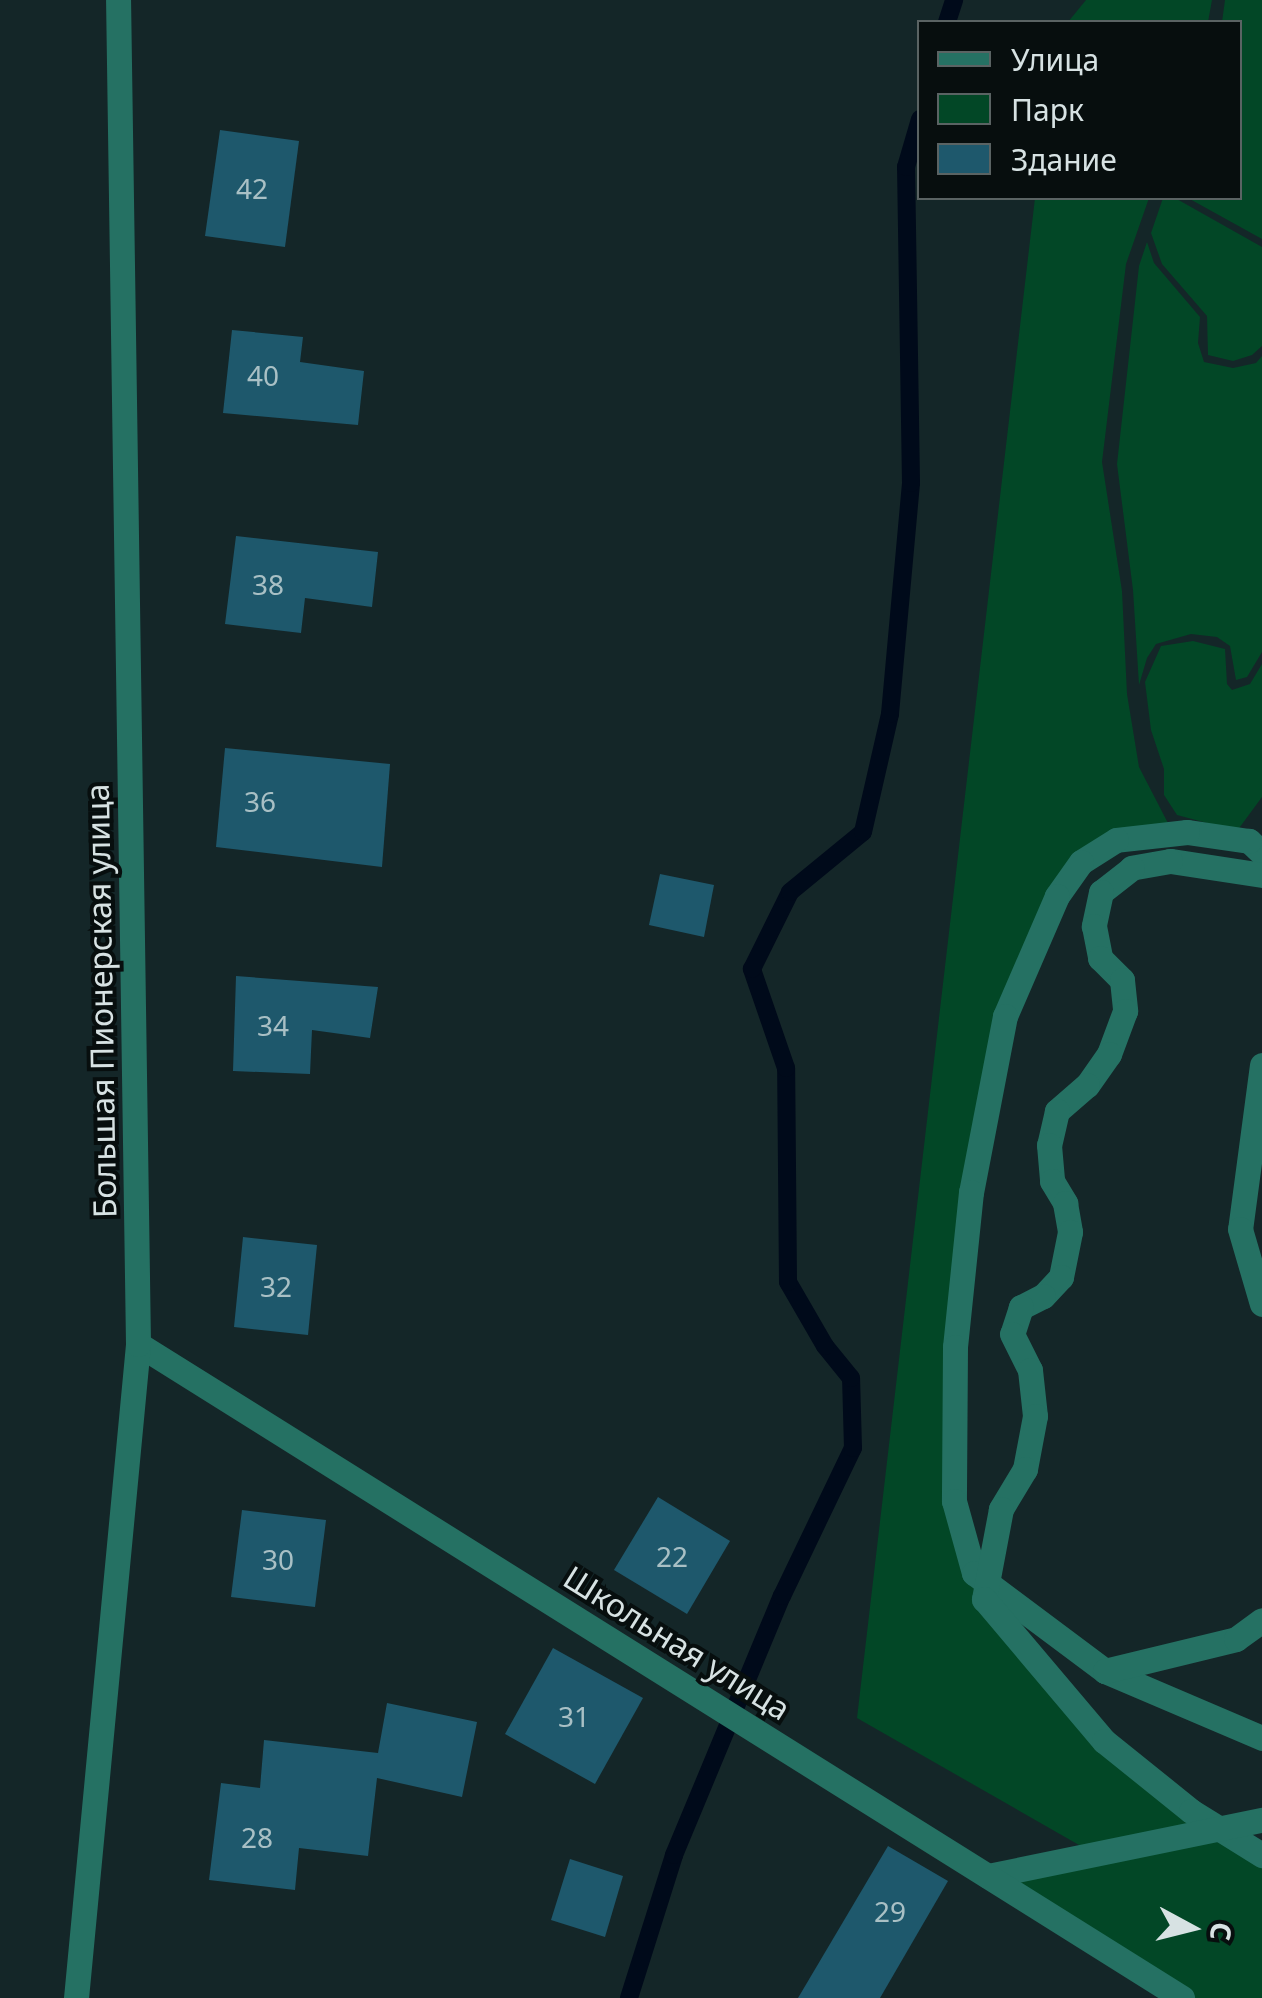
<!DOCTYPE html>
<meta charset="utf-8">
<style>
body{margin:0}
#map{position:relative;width:1262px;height:1998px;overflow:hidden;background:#142628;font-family:"Noto Sans",sans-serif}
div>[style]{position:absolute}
.green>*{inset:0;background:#024726}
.stream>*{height:18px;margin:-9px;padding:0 9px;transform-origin:9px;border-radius:9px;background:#000a1a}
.building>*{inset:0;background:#1e586c}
.service>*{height:25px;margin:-12.5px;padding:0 12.5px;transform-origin:12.5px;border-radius:12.5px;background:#257163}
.minor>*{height:25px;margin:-12.5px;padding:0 12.5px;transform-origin:12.5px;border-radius:12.5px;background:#257163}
span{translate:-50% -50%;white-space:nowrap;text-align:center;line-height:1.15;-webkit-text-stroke:8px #070e0e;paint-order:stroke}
.number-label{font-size:28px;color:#a9c0c5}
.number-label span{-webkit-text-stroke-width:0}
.street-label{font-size:32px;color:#d7e2e3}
.legend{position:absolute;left:917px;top:20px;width:325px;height:180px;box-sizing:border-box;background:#070e0e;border:2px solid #5a6363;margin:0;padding:12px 18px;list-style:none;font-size:30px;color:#d7e2e3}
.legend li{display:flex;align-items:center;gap:20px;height:50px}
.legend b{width:50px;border:2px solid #5a6363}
.north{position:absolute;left:1142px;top:1878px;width:100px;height:100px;-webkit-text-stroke:8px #070e0e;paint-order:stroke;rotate:97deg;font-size:28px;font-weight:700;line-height:40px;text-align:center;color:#d7e2e3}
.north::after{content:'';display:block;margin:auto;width:35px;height:45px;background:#d7e2e3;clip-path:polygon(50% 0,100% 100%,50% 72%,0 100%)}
</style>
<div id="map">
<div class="green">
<div style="clip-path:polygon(1086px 0,1212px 0,1208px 22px,1068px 22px)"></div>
<div style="clip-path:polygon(1225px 0,1262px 0,1262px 239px,1188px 198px,1240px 198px,1240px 22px,1222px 22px)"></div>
<div style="clip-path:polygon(1035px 198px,1149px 198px,1126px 264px,1102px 462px,1122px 591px,1127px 694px,1139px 767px,1170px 827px,1072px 858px,1001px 1016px,950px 1503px,979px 1599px,1206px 1827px,1086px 1849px,857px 1718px)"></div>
<div style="clip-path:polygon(1163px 198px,1175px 198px,1262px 247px,1262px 346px,1252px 355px,1233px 361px,1208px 355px,1207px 316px,1162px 264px,1151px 233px)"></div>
<div style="clip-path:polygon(1147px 242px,1154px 263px,1200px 317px,1198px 343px,1204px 362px,1233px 368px,1256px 363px,1262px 356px,1262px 652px,1247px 677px,1236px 680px,1230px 646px,1217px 637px,1191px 634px,1156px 644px,1147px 658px,1139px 685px,1133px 590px,1117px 464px,1139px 266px)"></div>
<div style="clip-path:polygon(1193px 641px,1225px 649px,1227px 684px,1232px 690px,1250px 684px,1262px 664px,1262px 797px,1237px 831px,1177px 815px,1164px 795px,1164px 769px,1151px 730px,1145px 682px,1161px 646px)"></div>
<div style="clip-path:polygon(1218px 1835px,1262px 1863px,1262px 1998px,1193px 1998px,1004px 1879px)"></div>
</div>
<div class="stream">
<div style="left:947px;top:22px;width:23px;rotate:-72deg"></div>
<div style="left:629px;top:1998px;width:150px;rotate:-72.5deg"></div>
<div style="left:674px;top:1855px;width:281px;rotate:-67.4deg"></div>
<div style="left:782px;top:1596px;width:164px;rotate:-64.4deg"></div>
<div style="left:853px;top:1448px;width:70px;rotate:-91.6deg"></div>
<div style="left:851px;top:1378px;width:41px;rotate:-129.1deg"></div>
<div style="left:825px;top:1346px;width:74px;rotate:-120deg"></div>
<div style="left:788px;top:1282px;width:214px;rotate:-90.5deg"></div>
<div style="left:786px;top:1068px;width:105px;rotate:-109deg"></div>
<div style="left:752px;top:969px;width:86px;rotate:-63.7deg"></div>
<div style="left:790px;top:892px;width:94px;rotate:-39.4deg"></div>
<div style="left:863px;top:832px;width:121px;rotate:-77.1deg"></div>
<div style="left:890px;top:714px;width:232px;rotate:-84.8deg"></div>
<div style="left:911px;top:483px;width:316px;rotate:-90.9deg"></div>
<div style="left:906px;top:167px;width:50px;rotate:-73.7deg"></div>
</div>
<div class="building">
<div style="clip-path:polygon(220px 130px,299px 141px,285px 247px,205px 236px)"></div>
<div style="clip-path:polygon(232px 330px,303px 337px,300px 362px,364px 371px,358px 425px,223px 413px)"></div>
<div style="clip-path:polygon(236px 536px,378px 552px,372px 607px,305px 598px,301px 633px,225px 624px)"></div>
<div style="clip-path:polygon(225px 748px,390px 764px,382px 867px,216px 847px)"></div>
<div style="clip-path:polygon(660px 874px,714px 885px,704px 937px,649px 925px)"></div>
<div style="clip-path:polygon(236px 976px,378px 987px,370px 1038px,312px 1030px,310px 1074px,233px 1071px)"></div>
<div style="clip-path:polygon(243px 1237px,317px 1245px,308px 1335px,234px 1327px)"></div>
<div style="clip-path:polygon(658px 1497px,730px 1541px,687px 1614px,614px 1570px)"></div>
<div style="clip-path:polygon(242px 1510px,326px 1520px,315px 1607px,231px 1597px)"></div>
<div style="clip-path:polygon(553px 1648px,643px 1698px,595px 1784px,505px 1734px)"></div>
<div style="clip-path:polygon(387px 1703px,477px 1722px,462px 1797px,377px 1778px,368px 1856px,299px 1848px,295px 1890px,209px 1880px,221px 1783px,260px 1788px,264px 1740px,378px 1753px)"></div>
<div style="clip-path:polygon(888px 1846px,948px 1881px,880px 1998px,798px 1998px)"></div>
<div style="clip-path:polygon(570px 1859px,623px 1876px,605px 1937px,551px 1920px)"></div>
</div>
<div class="service">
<div style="left:1262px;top:853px;width:18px;rotate:-137deg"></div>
<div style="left:1249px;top:841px;width:63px;rotate:-171.7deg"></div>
<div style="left:1187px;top:832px;width:71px;rotate:173.6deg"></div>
<div style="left:1116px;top:840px;width:41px;rotate:147.8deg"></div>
<div style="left:1081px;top:862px;width:42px;rotate:125.2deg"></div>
<div style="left:1057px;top:896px;width:131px;rotate:113.4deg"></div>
<div style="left:1005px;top:1016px;width:179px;rotate:100.9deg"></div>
<div style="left:971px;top:1192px;width:156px;rotate:95.9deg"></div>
<div style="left:955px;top:1347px;width:154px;rotate:90.4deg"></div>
<div style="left:954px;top:1501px;width:75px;rotate:74.5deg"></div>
<div style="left:974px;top:1573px;width:164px;rotate:36.8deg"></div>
<div style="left:1105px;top:1671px;width:171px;rotate:23.1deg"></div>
<div style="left:1262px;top:875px;width:93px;rotate:-171.3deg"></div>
<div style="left:1170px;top:861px;width:39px;rotate:170deg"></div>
<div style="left:1132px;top:868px;width:39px;rotate:142deg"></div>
<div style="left:1101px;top:892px;width:35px;rotate:102deg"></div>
<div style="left:1094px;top:926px;width:33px;rotate:79deg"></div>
<div style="left:1100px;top:958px;width:31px;rotate:45deg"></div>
<div style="left:1122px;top:980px;width:31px;rotate:84deg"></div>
<div style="left:1125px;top:1011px;width:46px;rotate:110.4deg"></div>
<div style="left:1109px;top:1054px;width:38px;rotate:125deg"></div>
<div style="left:1087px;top:1085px;width:40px;rotate:139deg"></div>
<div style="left:1057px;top:1111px;width:35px;rotate:103deg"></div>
<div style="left:1049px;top:1145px;width:36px;rotate:85deg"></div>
<div style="left:1052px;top:1181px;width:26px;rotate:59deg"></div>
<div style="left:1065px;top:1203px;width:29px;rotate:80deg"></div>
<div style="left:1070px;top:1232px;width:46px;rotate:101.3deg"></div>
<div style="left:1061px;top:1277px;width:26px;rotate:133deg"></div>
<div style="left:1043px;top:1296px;width:25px;rotate:153deg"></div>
<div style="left:1021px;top:1307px;width:28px;rotate:108deg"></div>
<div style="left:1012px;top:1334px;width:40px;rotate:63.4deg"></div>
<div style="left:1030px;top:1370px;width:46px;rotate:83.8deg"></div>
<div style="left:1035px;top:1416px;width:54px;rotate:100.7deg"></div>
<div style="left:1025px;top:1469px;width:47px;rotate:121deg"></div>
<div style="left:1001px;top:1509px;width:92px;rotate:100.7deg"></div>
<div style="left:984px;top:1599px;width:186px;rotate:49.8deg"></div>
<div style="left:1104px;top:1741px;width:112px;rotate:38.8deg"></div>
<div style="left:1191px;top:1811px;width:84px;rotate:31.8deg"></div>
<div style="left:1262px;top:1065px;width:165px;rotate:97.6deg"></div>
<div style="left:1240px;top:1229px;width:78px;rotate:73.7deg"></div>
<div style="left:1105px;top:1671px;width:135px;rotate:-13.7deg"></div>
<div style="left:1236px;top:1639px;width:32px;rotate:-36deg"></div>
<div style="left:988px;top:1876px;width:280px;rotate:-11.6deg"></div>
</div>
<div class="minor">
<div style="left:138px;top:1344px;width:1232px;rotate:32.06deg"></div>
<div style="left:76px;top:1998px;width:657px;rotate:-84.58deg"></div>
<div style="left:138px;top:1344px;width:1344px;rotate:-90.85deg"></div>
</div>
<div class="number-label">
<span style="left:252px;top:188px">42</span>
<span style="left:263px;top:375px">40</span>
<span style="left:268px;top:584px">38</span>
<span style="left:260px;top:801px">36</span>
<span style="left:273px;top:1025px">34</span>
<span style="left:276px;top:1286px">32</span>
<span style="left:672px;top:1556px">22</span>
<span style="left:278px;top:1559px">30</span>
<span style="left:574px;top:1716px">31</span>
<span style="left:257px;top:1837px">28</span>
<span style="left:890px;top:1911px">29</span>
</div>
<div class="street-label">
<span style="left:101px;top:1001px;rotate:-91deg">Большая Пионерская улица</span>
<span style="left:677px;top:1643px;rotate:32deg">Школьная улица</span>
</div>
<ul class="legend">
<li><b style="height:12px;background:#257163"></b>Улица</li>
<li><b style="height:28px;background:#024726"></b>Парк</li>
<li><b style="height:28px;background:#1e586c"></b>Здание</li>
</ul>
<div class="north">С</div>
</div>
